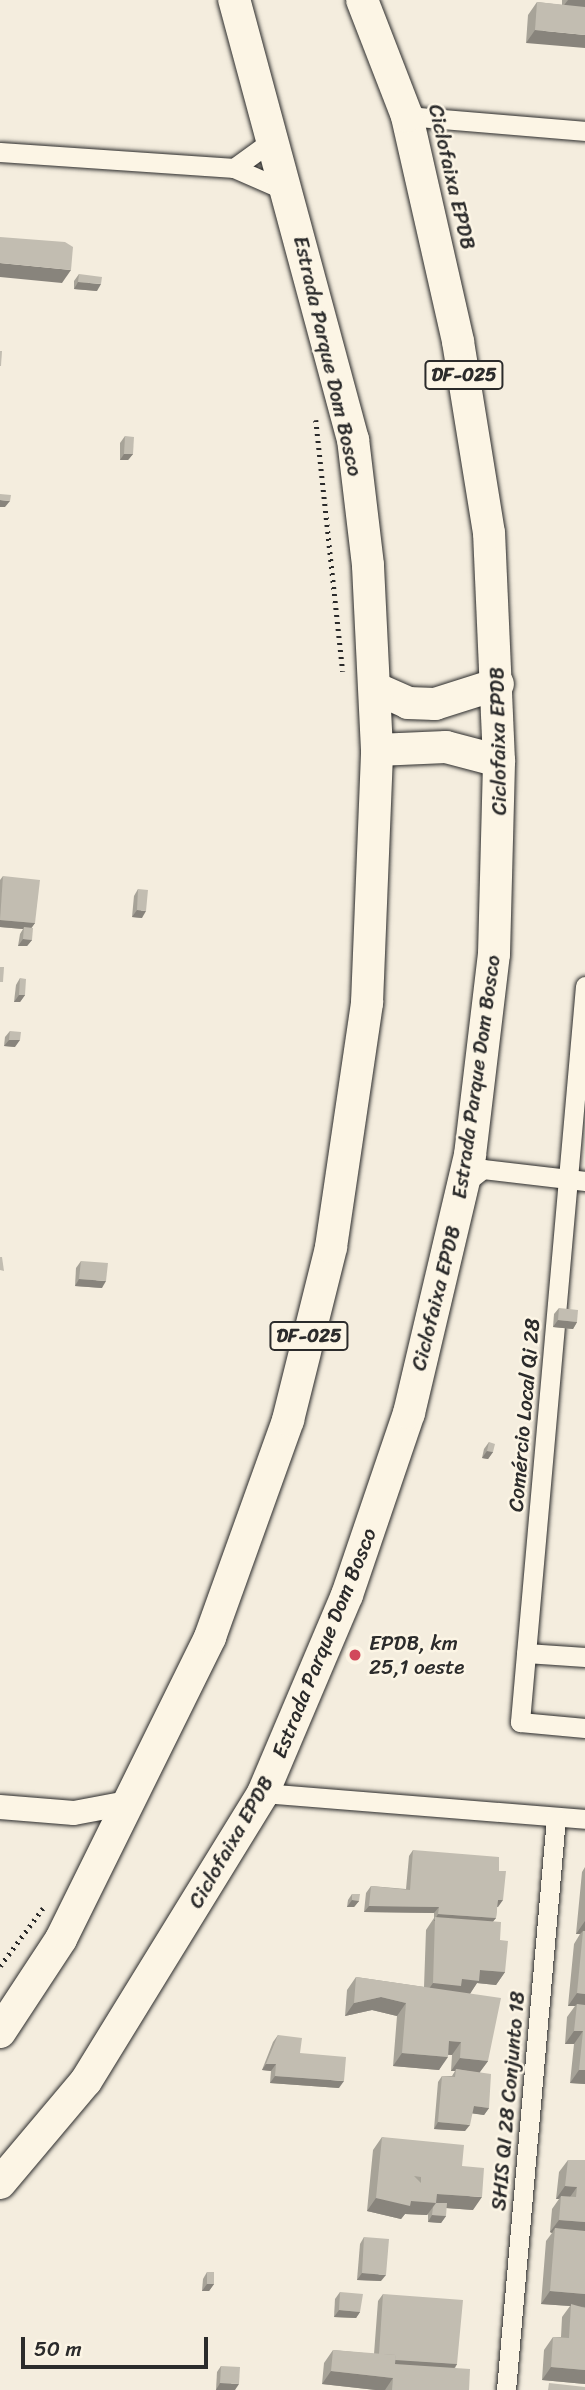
<!DOCTYPE html>
<meta charset="utf-8">
<style>
body{margin:0}
#map{position:relative;width:585px;height:2390px;overflow:hidden;background:#f4edde;font-family:Sriracha,sans-serif}
div>[style]{position:absolute}
.path>*{height:4.5px;margin-top:-2.25px;transform-origin:0;background:repeating-linear-gradient(90deg,#2b2b2b 0 2px,transparent 0 7px)}
.roads{filter:drop-shadow(0 0 2px #2b2b2b) drop-shadow(0 0 2px #2b2b2b)}
.minor>*{height:19px;margin:-9.5px;padding:0 9.5px;transform-origin:9.5px;border-radius:9.5px;background:#fcf5e5}
.tertiary>*{height:24px;margin:-12px;padding:0 12px;transform-origin:12px;border-radius:12px;background:#fcf5e5}
.primary>*{height:32px;margin:-16px;padding:0 16px;transform-origin:16px;border-radius:16px;background:#fcf5e5}
.wall>*{inset:0;background:#a7a398}
.shaded-wall>*{inset:0;background:#88847c}
.building>*{inset:0;background:#c2bdb1}
.dots>*{width:19px;height:19px;translate:-50% -50%;box-sizing:border-box;border:4px solid #fcf5e5;border-radius:50%}
span{translate:-50% -50%;white-space:nowrap;text-align:center;line-height:1.15;-webkit-text-stroke:5px #fcf5e5;paint-order:stroke}
.shield-label span{padding:2px 5px;background:#fcf5e5;border:2px solid;border-radius:5px;-webkit-text-stroke-width:0}
.shield-label{font-size:19px;color:#2b2b2b;font-weight:700}
.street-label{font-size:21px;color:#2b2b2b}
.poi-label{font-size:21px;color:#2b2b2b}
.left{translate:0 -50%;text-align:left}
.scale{position:absolute;left:21px;top:2337px;width:187px;height:32px;box-sizing:border-box;border:4px solid #2b2b2b;border-top:0;padding-left:9px;font-size:21px;line-height:24px;white-space:nowrap;color:#2b2b2b;-webkit-text-stroke:5px #fcf5e5;paint-order:stroke}
</style>
<div id="map">
<div class="path">
<div style="left:316px;top:420px;width:253px;rotate:83.9deg"></div>
<div style="left:0;top:1966px;width:72px;rotate:-53.4deg"></div>
</div>
<div class="roads">
<div class="minor">
<div style="left:407px;top:116px;width:179px;rotate:4.8deg"></div>
<div style="left:0;top:152px;width:235px;rotate:3.9deg"></div>
<div style="left:234px;top:168px;width:60px;rotate:23.6deg"></div>
<div style="left:234px;top:168px;width:49px;rotate:-35.9deg"></div>
<div style="left:585px;top:986px;width:739px;rotate:95.05deg"></div>
<div style="left:520px;top:1722px;width:65px;rotate:5.3deg"></div>
<div style="left:465px;top:1183px;width:23px;rotate:-38deg"></div>
<div style="left:483px;top:1169px;width:103px;rotate:6.7deg"></div>
<div style="left:526px;top:1653px;width:59px;rotate:3.9deg"></div>
<div style="left:263px;top:1793px;width:323px;rotate:4.6deg"></div>
<div style="left:506px;top:2390px;width:575px;rotate:-85.01deg"></div>
</div>
<div class="tertiary">
<div style="left:0;top:1807px;width:74px;rotate:4.6deg"></div>
<div style="left:74px;top:1813px;width:54px;rotate:-10.7deg"></div>
</div>
<div class="primary">
<div style="left:375px;top:688px;width:36px;rotate:24deg"></div>
<div style="left:408px;top:703px;width:27px;rotate:2deg"></div>
<div style="left:435px;top:704px;width:66px;rotate:-17.6deg"></div>
<div style="left:377px;top:750px;width:69px;rotate:-2.5deg"></div>
<div style="left:446px;top:747px;width:55px;rotate:14.8deg"></div>
<div style="left:0;top:2032px;width:111px;rotate:-56.7deg"></div>
<div style="left:61px;top:1939px;width:337px;rotate:-63.7deg"></div>
<div style="left:210px;top:1637px;width:231px;rotate:-70.2deg"></div>
<div style="left:288px;top:1420px;width:178px;rotate:-76deg"></div>
<div style="left:331px;top:1247px;width:247px;rotate:-81.6deg"></div>
<div style="left:367px;top:1003px;width:253px;rotate:-87.7deg"></div>
<div style="left:377px;top:750px;width:185px;rotate:-92.8deg"></div>
<div style="left:368px;top:565px;width:126px;rotate:-96.8deg"></div>
<div style="left:353px;top:440px;width:456px;rotate:-105.1deg"></div>
<div style="left:0;top:2183px;width:133px;rotate:-49.9deg"></div>
<div style="left:86px;top:2081px;width:338px;rotate:-58.4deg"></div>
<div style="left:263px;top:1793px;width:215px;rotate:-67deg"></div>
<div style="left:347px;top:1595px;width:192px;rotate:-71.2deg"></div>
<div style="left:409px;top:1413px;width:265px;rotate:-76.7deg"></div>
<div style="left:470px;top:1155px;width:202px;rotate:-83.2deg"></div>
<div style="left:494px;top:954px;width:193px;rotate:-88.5deg"></div>
<div style="left:499px;top:761px;width:228px;rotate:-92.5deg"></div>
<div style="left:489px;top:533px;width:194px;rotate:-99.2deg"></div>
<div style="left:458px;top:341px;width:231px;rotate:-102.8deg"></div>
<div style="left:407px;top:116px;width:124px;rotate:-111.2deg"></div>
</div>
</div>
<div class="wall">
<div style="clip-path:polygon(562px 0,585px 0,526px 43px,528px 15px,537px 2px,562px 5px)"></div>
<div style="clip-path:polygon(79px 274px,97px 291px,74px 289px,74px 281px)"></div>
<div style="clip-path:polygon(125px 436px,133px 454px,128px 460px,120px 460px,120px 443px)"></div>
<div style="clip-path:polygon(3px 876px,35px 923px,31px 928px,32px 940px,27px 946px,18px 946px,20px 934px,23px 929px,0 927px,0 880px)"></div>
<div style="clip-path:polygon(138px 889px,142px 918px,132px 917px,134px 896px)"></div>
<div style="clip-path:polygon(20px 978px,25px 995px,20px 1002px,14px 1002px,16px 985px)"></div>
<div style="clip-path:polygon(10px 1031px,15px 1047px,4px 1046px,5px 1037px)"></div>
<div style="clip-path:polygon(81px 1261px,102px 1288px,75px 1286px,76px 1268px)"></div>
<div style="clip-path:polygon(559px 1308px,577px 1322px,573px 1329px,553px 1327px,554px 1314px)"></div>
<div style="clip-path:polygon(489px 1442px,493px 1452px,488px 1459px,482px 1458px,484px 1449px)"></div>
<div style="clip-path:polygon(413px 1850px,498px 1907px,497px 1907px,496px 1918px,493px 1921px,500px 1940px,505px 1972px,496px 1985px,477px 1983px,470px 1993px,488px 2061px,480px 2072px,489px 2108px,484px 2115px,472px 2113px,465px 2131px,434px 2129px,438px 2082px,442px 2076px,452px 2076px,455px 2071px,451px 2071px,452px 2055px,448px 2055px,439px 2070px,393px 2066px,397px 2016px,372px 2010px,345px 2016px,347px 1990px,356px 1977px,424px 1987px,426px 1930px,434px 1918px,434px 1913px,364px 1912px,366px 1893px,371px 1886px,406px 1889px,409px 1856px)"></div>
<div style="clip-path:polygon(585px 1867px,585px 2084px,570px 2083px,574px 2044px,565px 2044px,567px 2017px,575px 2006px,568px 2006px,574px 1944px,580px 1934px,576px 1934px,582px 1872px)"></div>
<div style="clip-path:polygon(352px 1894px,359px 1901px,354px 1907px,347px 1907px,348px 1900px)"></div>
<div style="clip-path:polygon(278px 2035px,339px 2088px,270px 2083px,271px 2071px,262px 2070px,273px 2042px)"></div>
<div style="clip-path:polygon(382px 2137px,462px 2166px,473px 2210px,446px 2208px,446px 2216px,441px 2223px,428px 2222px,428px 2214px,427px 2215px,405px 2214px,401px 2219px,367px 2211px,373px 2150px)"></div>
<div style="clip-path:polygon(568px 2160px,585px 2160px,585px 2384px,542px 2380px,544px 2350px,553px 2337px,561px 2337px,562px 2317px,570px 2306px,541px 2304px,546px 2241px,552px 2233px,550px 2232px,552px 2209px,559px 2199px,556px 2199px,559px 2172px)"></div>
<div style="clip-path:polygon(364px 2237px,381px 2281px,357px 2280px,360px 2244px)"></div>
<div style="clip-path:polygon(207px 2272px,214px 2284px,209px 2291px,202px 2291px,203px 2279px)"></div>
<div style="clip-path:polygon(340px 2292px,360px 2312px,356px 2318px,334px 2317px,335px 2299px)"></div>
<div style="clip-path:polygon(383px 2294px,457px 2364px,455px 2368px,469px 2390px,376px 2390px,322px 2384px,324px 2363px,333px 2350px,374px 2354px,378px 2301px)"></div>
<div style="clip-path:polygon(221px 2366px,235px 2390px,216px 2390px,217px 2372px)"></div>
</div>
<div class="shaded-wall">
<div style="clip-path:polygon(568px 0,585px 0,585px 11px,561px 9px)"></div>
<div style="clip-path:polygon(535px 30px,585px 35px,585px 48px,526px 43px)"></div>
<div style="clip-path:polygon(0 263px,71px 270px,62px 283px,0 277px)"></div>
<div style="clip-path:polygon(78px 282px,101px 284px,97px 291px,74px 289px)"></div>
<div style="clip-path:polygon(124px 454px,133px 454px,128px 460px,120px 460px)"></div>
<div style="clip-path:polygon(0 500px,10px 501px,5px 507px,0 507px)"></div>
<div style="clip-path:polygon(137px 910px,146px 911px,142px 918px,132px 917px)"></div>
<div style="clip-path:polygon(0 920px,35px 923px,30px 930px,24px 927px,23px 929px,0 927px)"></div>
<div style="clip-path:polygon(23px 939px,32px 940px,27px 946px,18px 946px)"></div>
<div style="clip-path:polygon(19px 995px,25px 995px,20px 1002px,14px 1002px)"></div>
<div style="clip-path:polygon(9px 1040px,20px 1040px,15px 1047px,4px 1046px)"></div>
<div style="clip-path:polygon(79px 1279px,106px 1281px,102px 1288px,75px 1286px)"></div>
<div style="clip-path:polygon(558px 1320px,577px 1322px,573px 1329px,553px 1327px)"></div>
<div style="clip-path:polygon(487px 1451px,493px 1452px,488px 1459px,482px 1458px)"></div>
<div style="clip-path:polygon(352px 1900px,359px 1901px,354px 1907px,347px 1907px)"></div>
<div style="clip-path:polygon(498px 1900px,503px 1900px,498px 1907px,493px 1907px)"></div>
<div style="clip-path:polygon(369px 1906px,439px 1907px,434px 1913px,364px 1912px)"></div>
<div style="clip-path:polygon(438px 1914px,496px 1918px,491px 1924px,434px 1921px)"></div>
<div style="clip-path:polygon(585px 1921px,585px 1935px,583px 1931px,580px 1934px,576px 1934px)"></div>
<div style="clip-path:polygon(480px 1970px,505px 1972px,496px 1985px,477px 1983px,470px 1994px,424px 1996px,433px 1983px,462px 1979px)"></div>
<div style="clip-path:polygon(577px 1993px,585px 1994px,585px 2007px,577px 2004px,575px 2006px,568px 2006px)"></div>
<div style="clip-path:polygon(381px 1997px,406px 2003px,397px 2016px,372px 2010px,345px 2016px,354px 2003px)"></div>
<div style="clip-path:polygon(574px 2031px,583px 2031px,574px 2044px,565px 2044px)"></div>
<div style="clip-path:polygon(449px 2041px,461px 2042px,452px 2055px,440px 2054px)"></div>
<div style="clip-path:polygon(402px 2053px,448px 2057px,439px 2070px,393px 2066px)"></div>
<div style="clip-path:polygon(460px 2058px,488px 2061px,479px 2073px,456px 2069px,455px 2071px,451px 2071px)"></div>
<div style="clip-path:polygon(266px 2064px,276px 2064px,271px 2071px,262px 2070px)"></div>
<div style="clip-path:polygon(579px 2070px,585px 2070px,585px 2084px,570px 2083px)"></div>
<div style="clip-path:polygon(275px 2076px,344px 2081px,339px 2088px,270px 2083px)"></div>
<div style="clip-path:polygon(474px 2106px,489px 2108px,484px 2115px,469px 2113px)"></div>
<div style="clip-path:polygon(438px 2122px,470px 2125px,465px 2131px,434px 2129px)"></div>
<div style="clip-path:polygon(565px 2186px,577px 2187px,568px 2200px,561px 2196px,559px 2199px,556px 2199px)"></div>
<div style="clip-path:polygon(437px 2194px,482px 2197px,473px 2210px,433px 2207px,427px 2215px,405px 2214px,401px 2219px,367px 2211px,376px 2198px,411px 2201px)"></div>
<div style="clip-path:polygon(432px 2215px,446px 2216px,441px 2223px,428px 2222px)"></div>
<div style="clip-path:polygon(559px 2220px,585px 2222px,585px 2236px,555px 2228px,552px 2233px,550px 2232px)"></div>
<div style="clip-path:polygon(362px 2273px,386px 2275px,381px 2281px,357px 2280px)"></div>
<div style="clip-path:polygon(207px 2284px,214px 2284px,209px 2291px,202px 2291px)"></div>
<div style="clip-path:polygon(550px 2291px,585px 2294px,585px 2307px,541px 2304px)"></div>
<div style="clip-path:polygon(339px 2310px,360px 2312px,356px 2318px,334px 2317px)"></div>
<div style="clip-path:polygon(378px 2358px,457px 2364px,452px 2371px,374px 2365px)"></div>
<div style="clip-path:polygon(551px 2367px,585px 2370px,585px 2384px,542px 2380px)"></div>
<div style="clip-path:polygon(331px 2371px,393px 2378px,385px 2390px,376px 2390px,322px 2384px)"></div>
<div style="clip-path:polygon(220px 2383px,239px 2384px,235px 2390px,216px 2390px)"></div>
</div>
<div class="building">
<div style="clip-path:polygon(537px 2px,585px 7px,585px 35px,535px 30px)"></div>
<div style="clip-path:polygon(0 237px,65px 242px,73px 247px,71px 270px,0 263px)"></div>
<div style="clip-path:polygon(79px 274px,102px 277px,101px 284px,78px 282px)"></div>
<div style="clip-path:polygon(0 351px,2px 351px,1px 366px,0 366px)"></div>
<div style="clip-path:polygon(125px 436px,134px 437px,133px 454px,124px 454px)"></div>
<div style="clip-path:polygon(0 494px,11px 495px,10px 501px,0 500px)"></div>
<div style="clip-path:polygon(3px 876px,40px 880px,35px 923px,0 920px)"></div>
<div style="clip-path:polygon(138px 889px,148px 890px,146px 911px,137px 910px)"></div>
<div style="clip-path:polygon(24px 927px,33px 928px,32px 940px,23px 939px)"></div>
<div style="clip-path:polygon(0 967px,4px 967px,3px 982px,0 982px)"></div>
<div style="clip-path:polygon(20px 978px,26px 979px,25px 995px,19px 995px)"></div>
<div style="clip-path:polygon(10px 1031px,21px 1032px,20px 1040px,9px 1040px)"></div>
<div style="clip-path:polygon(0 1257px,2px 1257px,4px 1271px,0 1270px)"></div>
<div style="clip-path:polygon(81px 1261px,108px 1263px,106px 1281px,79px 1279px)"></div>
<div style="clip-path:polygon(559px 1308px,578px 1310px,577px 1322px,558px 1320px)"></div>
<div style="clip-path:polygon(489px 1442px,495px 1444px,493px 1452px,487px 1451px)"></div>
<div style="clip-path:polygon(413px 1850px,499px 1857px,499px 1871px,506px 1871px,503px 1900px,498px 1900px,496px 1918px,438px 1914px,439px 1907px,369px 1906px,371px 1886px,410px 1890px)"></div>
<div style="clip-path:polygon(352px 1894px,360px 1894px,359px 1901px,352px 1900px)"></div>
<div style="clip-path:polygon(435px 1917px,501px 1922px,500px 1940px,508px 1941px,505px 1972px,480px 1970px,479px 1981px,462px 1979px,461px 1986px,433px 1983px)"></div>
<div style="clip-path:polygon(583px 1931px,585px 1931px,585px 1994px,577px 1993px)"></div>
<div style="clip-path:polygon(356px 1977px,501px 1998px,488px 2061px,460px 2058px,461px 2042px,449px 2041px,448px 2057px,402px 2053px,406px 2003px,381px 1997px,354px 2003px)"></div>
<div style="clip-path:polygon(577px 2004px,585px 2005px,585px 2070px,579px 2070px,583px 2031px,574px 2031px)"></div>
<div style="clip-path:polygon(278px 2035px,302px 2038px,300px 2053px,346px 2057px,344px 2081px,275px 2076px,276px 2064px,266px 2064px)"></div>
<div style="clip-path:polygon(456px 2069px,491px 2074px,489px 2108px,474px 2106px,470px 2125px,438px 2122px,442px 2076px,455px 2077px)"></div>
<div style="clip-path:polygon(evenodd,382px 2137px,464px 2145px,462px 2166px,484px 2168px,482px 2197px,437px 2194px,436px 2203px,411px 2201px,410px 2206px,376px 2198px,382px 2137px,414px 2176px,421px 2177px,421px 2183px,414px 2176px)"></div>
<div style="clip-path:polygon(568px 2160px,585px 2160px,585px 2222px,559px 2220px,561px 2196px,576px 2197px,577px 2187px,565px 2186px)"></div>
<div style="clip-path:polygon(436px 2203px,447px 2203px,446px 2216px,432px 2215px,433px 2207px)"></div>
<div style="clip-path:polygon(555px 2228px,585px 2231px,585px 2294px,550px 2291px)"></div>
<div style="clip-path:polygon(364px 2237px,389px 2239px,386px 2275px,362px 2273px)"></div>
<div style="clip-path:polygon(207px 2272px,214px 2272px,214px 2284px,207px 2284px)"></div>
<div style="clip-path:polygon(340px 2292px,363px 2294px,360px 2312px,339px 2310px)"></div>
<div style="clip-path:polygon(383px 2294px,463px 2300px,457px 2364px,395px 2360px,396px 2355px,379px 2354px)"></div>
<div style="clip-path:polygon(571px 2304px,585px 2308px,585px 2370px,551px 2367px,553px 2337px,569px 2338px)"></div>
<div style="clip-path:polygon(333px 2350px,396px 2355px,395px 2364px,470px 2369px,469px 2390px,392px 2390px,393px 2378px,331px 2371px)"></div>
<div style="clip-path:polygon(221px 2366px,240px 2367px,239px 2384px,220px 2383px)"></div>
<div style="clip-path:polygon(549px 2383px,585px 2387px,585px 2390px,548px 2390px)"></div>
</div>
<div class="dots">
<div style="left:355px;top:1655px;background:#d1495b"></div>
</div>
<div class="shield-label">
<span style="left:464px;top:375px">DF-025</span>
<span style="left:309px;top:1336px">DF-025</span>
</div>
<div class="street-label">
<span style="left:452px;top:177px;rotate:77deg">Ciclofaixa EPDB</span>
<span style="left:328px;top:356px;rotate:77deg">Estrada Parque Dom Bosco</span>
<span style="left:498px;top:741px;rotate:-91deg">Ciclofaixa EPDB</span>
<span style="left:476px;top:1077px;rotate:-82deg">Estrada Parque Dom Bosco</span>
<span style="left:436px;top:1298px;rotate:-76deg">Ciclofaixa EPDB</span>
<span style="left:524px;top:1415px;rotate:-85deg">Comércio Local Qi 28</span>
<span style="left:324px;top:1643px;rotate:-68deg">Estrada Parque Dom Bosco</span>
<span style="left:231px;top:1842px;rotate:-60deg">Ciclofaixa EPDB</span>
<span style="left:508px;top:2101px;rotate:-85deg">SHIS QI 28 Conjunto 18</span>
</div>
<div class="poi-label">
<span class="left" style="left:369px;top:1655px">EPDB, km<br>25,1 oeste</span>
</div>
<div class="scale">50 m</div>
</div>
